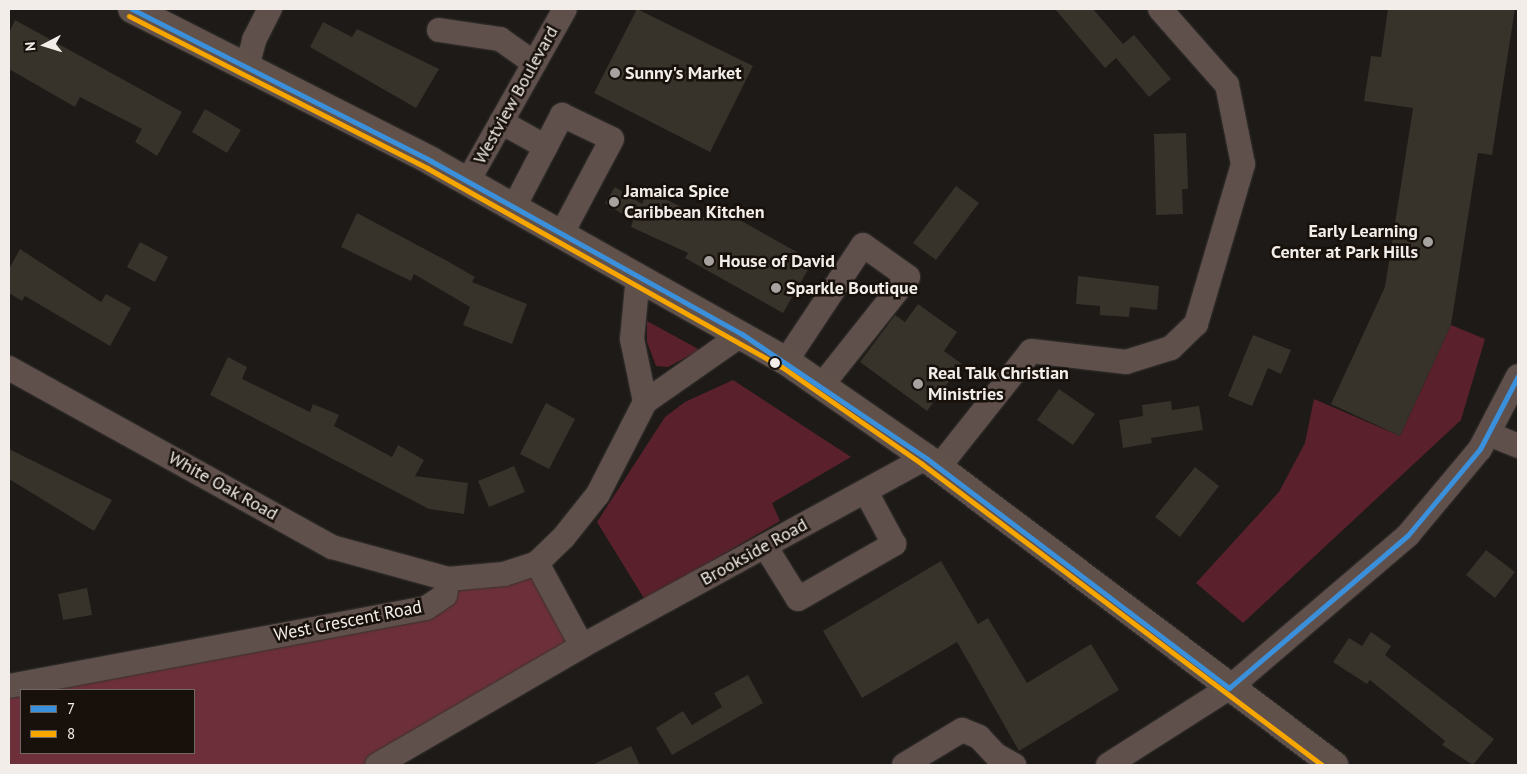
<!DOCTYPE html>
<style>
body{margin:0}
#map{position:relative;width:1527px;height:774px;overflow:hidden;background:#1d1a17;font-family:"PT Sans",sans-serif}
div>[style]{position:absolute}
.green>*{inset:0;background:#5a212c}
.forest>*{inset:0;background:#6d303a}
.building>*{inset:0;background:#37322a}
.roads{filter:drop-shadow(0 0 1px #363331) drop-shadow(0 0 1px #363331)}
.minor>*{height:24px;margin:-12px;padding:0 12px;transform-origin:12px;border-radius:12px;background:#60504c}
.major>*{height:28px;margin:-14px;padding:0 14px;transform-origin:14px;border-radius:14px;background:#61514b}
.bus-1>*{height:5px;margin:-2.5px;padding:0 2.5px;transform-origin:2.5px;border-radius:2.5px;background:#3a90db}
.bus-2>*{height:5px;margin:-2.5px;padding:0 2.5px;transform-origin:2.5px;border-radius:2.5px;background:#f7a600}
.dots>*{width:14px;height:14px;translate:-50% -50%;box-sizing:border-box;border:2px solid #17100b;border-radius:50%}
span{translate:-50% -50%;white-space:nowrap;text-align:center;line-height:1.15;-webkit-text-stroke:5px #17100b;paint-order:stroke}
.poi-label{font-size:18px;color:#f2ede9;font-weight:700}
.left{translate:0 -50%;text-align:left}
.right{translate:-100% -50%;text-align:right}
.street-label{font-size:18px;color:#f2ede9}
.frame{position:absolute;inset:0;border:10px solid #f2ede9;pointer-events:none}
.legend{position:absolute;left:20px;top:689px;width:175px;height:65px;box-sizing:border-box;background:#17100b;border:1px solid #6f6864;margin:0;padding:6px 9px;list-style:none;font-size:15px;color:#f2ede9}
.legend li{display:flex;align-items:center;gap:10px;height:25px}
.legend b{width:25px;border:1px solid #6f6864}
.north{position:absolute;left:20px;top:20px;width:50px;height:50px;-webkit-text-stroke:4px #17100b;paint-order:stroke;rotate:265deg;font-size:14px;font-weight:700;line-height:20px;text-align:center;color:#f2ede9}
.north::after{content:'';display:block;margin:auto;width:18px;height:22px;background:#f2ede9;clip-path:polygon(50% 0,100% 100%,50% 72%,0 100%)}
</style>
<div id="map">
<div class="green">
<div style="clip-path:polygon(647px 321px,700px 350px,668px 367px,656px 366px,647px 342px)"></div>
<div style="clip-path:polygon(1451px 325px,1485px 339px,1461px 420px,1243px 623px,1196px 583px,1279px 492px,1305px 443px,1314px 399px,1400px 436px)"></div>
<div style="clip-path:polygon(733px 380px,851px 457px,772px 503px,780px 521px,645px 600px,597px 522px,665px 417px,685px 402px)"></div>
</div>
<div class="forest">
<div style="clip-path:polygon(evenodd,537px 563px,582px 646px,374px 765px,9px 765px,9px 678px,426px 608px,448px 579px,537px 563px,21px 690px,194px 690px,194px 753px,21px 753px,21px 690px)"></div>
</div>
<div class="building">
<div style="clip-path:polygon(637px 9px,753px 66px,710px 152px,594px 93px)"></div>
<div style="clip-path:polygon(1055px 9px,1093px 9px,1123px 44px,1134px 35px,1171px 79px,1149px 97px,1116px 58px,1105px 68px)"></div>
<div style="clip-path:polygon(1388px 9px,1515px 9px,1492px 155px,1478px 153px,1451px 325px,1400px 436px,1331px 404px,1385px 287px,1413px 108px,1364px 101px,1371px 56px,1381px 57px)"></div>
<div style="clip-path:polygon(15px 20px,182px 112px,157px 156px,135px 142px,142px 129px,80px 97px,75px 107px,9px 69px,9px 33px)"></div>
<div style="clip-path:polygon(323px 22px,352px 37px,357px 29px,439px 69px,416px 108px,310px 47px)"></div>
<div style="clip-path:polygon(205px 109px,241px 130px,227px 153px,192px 132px)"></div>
<div style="clip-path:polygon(1186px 133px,1188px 189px,1182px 189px,1183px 214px,1156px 215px,1154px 134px)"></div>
<div style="clip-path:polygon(956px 186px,979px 203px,936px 260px,913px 243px)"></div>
<div style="clip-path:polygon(615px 187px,642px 204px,648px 191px,707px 219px,715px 206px,813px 261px,783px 313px,685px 258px,688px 253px,631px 227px,633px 221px,605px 203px)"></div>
<div style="clip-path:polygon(357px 213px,449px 262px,475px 277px,472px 282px,527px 304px,512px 344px,463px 325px,470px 307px,414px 274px,411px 281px,341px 247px)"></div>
<div style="clip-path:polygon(140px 242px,168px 257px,155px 282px,127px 267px)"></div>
<div style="clip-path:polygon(20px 249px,101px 302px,106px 294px,131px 308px,110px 346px,25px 296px,22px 301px,9px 293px,9px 269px)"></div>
<div style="clip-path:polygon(1078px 276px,1159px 286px,1157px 310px,1130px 307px,1129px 317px,1100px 315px,1100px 306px,1076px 304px)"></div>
<div style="clip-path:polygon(918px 304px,957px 332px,944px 351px,962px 364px,927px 411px,860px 362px,895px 315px,905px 322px)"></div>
<div style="clip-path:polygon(1253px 335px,1291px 350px,1281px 374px,1268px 368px,1252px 406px,1228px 396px)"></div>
<div style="clip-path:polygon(228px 357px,247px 367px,242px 379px,310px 412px,313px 404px,339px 415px,334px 426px,392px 457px,398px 445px,424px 460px,415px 476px,468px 483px,464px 514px,429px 509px,210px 395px)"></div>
<div style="clip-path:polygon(1059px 389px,1095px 414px,1073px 445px,1037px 420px)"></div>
<div style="clip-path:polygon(1171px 401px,1172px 410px,1199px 406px,1203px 430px,1151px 438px,1152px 443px,1123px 448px,1119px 420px,1143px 416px,1142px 405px)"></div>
<div style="clip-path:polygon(546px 403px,575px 419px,549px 469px,520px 454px)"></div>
<div style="clip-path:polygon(9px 449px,112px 500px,94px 531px,9px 479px)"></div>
<div style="clip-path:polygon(514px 466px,525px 492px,489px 507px,478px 481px)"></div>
<div style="clip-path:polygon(1195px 467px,1219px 486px,1180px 537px,1155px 517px)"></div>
<div style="clip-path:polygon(1486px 550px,1515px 572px,1495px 598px,1466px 575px)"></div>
<div style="clip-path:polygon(941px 561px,978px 624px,988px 618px,1027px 683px,1091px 644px,1119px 690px,1019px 751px,957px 642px,862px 698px,823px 631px)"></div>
<div style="clip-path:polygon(87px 588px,92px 615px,63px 620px,58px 594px)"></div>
<div style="clip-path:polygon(1371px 632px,1391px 646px,1385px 655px,1494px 739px,1473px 765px,1442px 745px,1445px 741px,1370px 680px,1367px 684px,1333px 662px,1349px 638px,1362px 646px)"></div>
<div style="clip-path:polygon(748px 675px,763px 703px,672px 755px,656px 728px,683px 711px,692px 725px,722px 707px,714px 693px)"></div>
<div style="clip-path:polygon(631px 746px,640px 765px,592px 765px)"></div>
</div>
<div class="roads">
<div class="minor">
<div style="left:439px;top:30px;width:62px;rotate:8.4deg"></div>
<div style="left:500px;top:39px;width:42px;rotate:35.2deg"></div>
<div style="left:247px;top:67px;width:28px;rotate:-75deg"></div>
<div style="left:254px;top:40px;width:35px;rotate:-63deg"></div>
<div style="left:501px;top:122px;width:51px;rotate:29.1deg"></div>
<div style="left:468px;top:181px;width:197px;rotate:-60.6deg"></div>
<div style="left:514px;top:207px;width:104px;rotate:-62.4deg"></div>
<div style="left:562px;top:115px;width:55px;rotate:25.6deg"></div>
<div style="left:612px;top:139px;width:106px;rotate:118deg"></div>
<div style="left:638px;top:276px;width:63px;rotate:95.4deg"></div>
<div style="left:632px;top:339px;width:64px;rotate:78.3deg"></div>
<div style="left:786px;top:361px;width:139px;rotate:-56.4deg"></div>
<div style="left:863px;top:245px;width:55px;rotate:35.4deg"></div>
<div style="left:908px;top:277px;width:138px;rotate:128.5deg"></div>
<div style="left:9px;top:368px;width:369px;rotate:29deg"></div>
<div style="left:332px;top:547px;width:120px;rotate:15.4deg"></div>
<div style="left:448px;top:579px;width:56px;rotate:-5.1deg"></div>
<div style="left:504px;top:574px;width:35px;rotate:-18deg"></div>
<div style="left:537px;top:563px;width:36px;rotate:-44deg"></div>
<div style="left:563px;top:538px;width:56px;rotate:-51.5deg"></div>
<div style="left:598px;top:494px;width:103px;rotate:-62.9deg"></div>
<div style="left:645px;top:402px;width:118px;rotate:-35deg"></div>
<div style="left:1489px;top:434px;width:31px;rotate:22deg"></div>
<div style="left:938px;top:468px;width:149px;rotate:-51.5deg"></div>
<div style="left:1031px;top:351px;width:96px;rotate:6.6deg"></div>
<div style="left:1126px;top:362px;width:47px;rotate:-17.3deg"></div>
<div style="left:1171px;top:348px;width:35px;rotate:-44deg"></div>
<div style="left:1196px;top:324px;width:167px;rotate:-73.6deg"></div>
<div style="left:1243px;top:164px;width:81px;rotate:-101.4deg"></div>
<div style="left:1227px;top:85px;width:101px;rotate:-131.4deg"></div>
<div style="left:765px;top:546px;width:62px;rotate:58.1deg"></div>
<div style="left:798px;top:599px;width:111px;rotate:-29.8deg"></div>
<div style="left:894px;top:544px;width:59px;rotate:-118.3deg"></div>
<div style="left:537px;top:563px;width:94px;rotate:61.5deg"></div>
<div style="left:9px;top:686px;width:424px;rotate:-10.6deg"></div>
<div style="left:426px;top:608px;width:23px;rotate:-34deg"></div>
<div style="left:445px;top:595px;width:16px;rotate:-79deg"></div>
<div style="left:377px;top:765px;width:237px;rotate:-30.1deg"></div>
<div style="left:582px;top:646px;width:392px;rotate:-28.7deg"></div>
<div style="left:904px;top:765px;width:68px;rotate:-31.1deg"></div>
<div style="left:962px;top:730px;width:18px;rotate:22deg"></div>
<div style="left:979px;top:737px;width:25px;rotate:47deg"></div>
<div style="left:996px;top:755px;width:21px;rotate:29deg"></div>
<div style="left:1108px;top:765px;width:143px;rotate:-32.5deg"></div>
<div style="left:1229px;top:688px;width:235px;rotate:-40.5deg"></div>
<div style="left:1408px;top:535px;width:112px;rotate:-50.1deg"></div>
<div style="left:1480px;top:449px;width:82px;rotate:-62.5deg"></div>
</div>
<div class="major">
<div style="left:132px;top:9px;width:335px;rotate:26.9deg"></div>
<div style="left:431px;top:161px;width:407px;rotate:29.4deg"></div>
<div style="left:786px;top:361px;width:170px;rotate:34.7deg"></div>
<div style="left:926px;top:458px;width:511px;rotate:36.96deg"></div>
</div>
</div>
<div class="bus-1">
<div style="left:132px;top:9px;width:335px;rotate:26.9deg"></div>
<div style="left:431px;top:161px;width:356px;rotate:29.1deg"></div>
<div style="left:742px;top:334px;width:222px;rotate:34deg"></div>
<div style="left:926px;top:458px;width:380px;rotate:37.2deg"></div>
<div style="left:1229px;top:688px;width:235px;rotate:-40.5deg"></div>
<div style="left:1408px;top:535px;width:112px;rotate:-50.1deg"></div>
<div style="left:1480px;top:449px;width:82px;rotate:-62.5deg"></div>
</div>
<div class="bus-2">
<div style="left:129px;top:16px;width:335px;rotate:27deg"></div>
<div style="left:427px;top:168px;width:407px;rotate:29.3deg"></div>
<div style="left:782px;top:367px;width:170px;rotate:34.7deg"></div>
<div style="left:922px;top:464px;width:501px;rotate:36.96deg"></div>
</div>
<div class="dots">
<div style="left:615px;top:73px;background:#a7a3a0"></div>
<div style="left:614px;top:202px;background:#a7a3a0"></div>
<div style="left:1428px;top:242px;background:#a7a3a0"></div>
<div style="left:709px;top:261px;background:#a7a3a0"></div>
<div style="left:776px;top:288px;background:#a7a3a0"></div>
<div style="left:775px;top:363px;background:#f2ede9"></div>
<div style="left:918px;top:384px;background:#a7a3a0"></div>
</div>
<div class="poi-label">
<span class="left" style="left:625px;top:73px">Sunny's Market</span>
<span class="left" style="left:624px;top:202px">Jamaica Spice<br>Caribbean Kitchen</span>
<span class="right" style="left:1418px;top:242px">Early Learning<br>Center at Park Hills</span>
<span class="left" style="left:719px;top:261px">House of David</span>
<span class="left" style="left:786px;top:288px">Sparkle Boutique</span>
<span class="left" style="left:928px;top:384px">Real Talk Christian<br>Ministries</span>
</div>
<div class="street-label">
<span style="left:516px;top:95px;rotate:-61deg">Westview Boulevard</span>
<span style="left:223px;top:486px;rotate:29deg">White Oak Road</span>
<span style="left:754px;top:552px;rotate:-29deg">Brookside Road</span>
<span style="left:348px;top:621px;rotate:-11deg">West Crescent Road</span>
</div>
<div class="frame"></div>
<ul class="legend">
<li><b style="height:6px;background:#3a90db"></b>7</li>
<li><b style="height:6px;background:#f7a600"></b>8</li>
</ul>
<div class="north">N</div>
</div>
